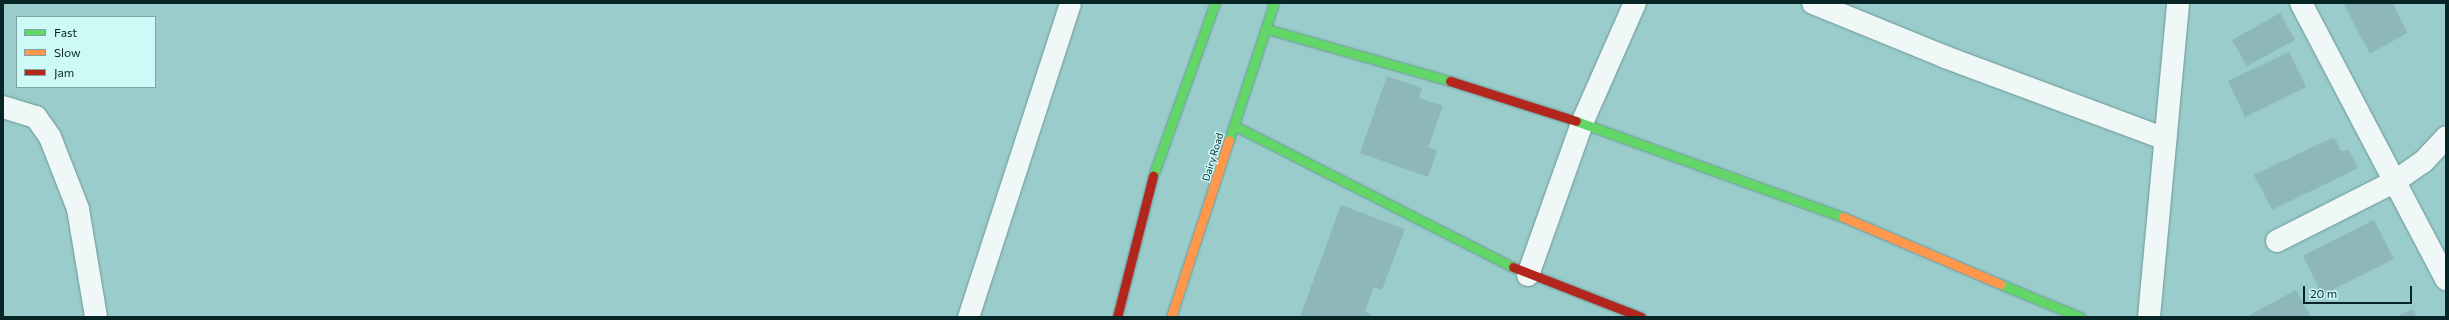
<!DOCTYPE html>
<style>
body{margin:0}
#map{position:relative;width:2449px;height:320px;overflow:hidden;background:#99ccca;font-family:Commissioner,sans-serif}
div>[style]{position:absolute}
.building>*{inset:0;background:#8eb7ba}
.roads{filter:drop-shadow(0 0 1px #6c9796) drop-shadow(0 0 1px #6c9796)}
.lane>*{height:21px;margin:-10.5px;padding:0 10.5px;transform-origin:10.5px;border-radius:10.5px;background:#f0f7f7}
.street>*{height:22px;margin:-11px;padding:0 11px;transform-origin:11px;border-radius:11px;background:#f0f7f7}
.fast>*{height:9px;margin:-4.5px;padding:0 4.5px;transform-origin:4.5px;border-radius:4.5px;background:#63d668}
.slow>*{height:9px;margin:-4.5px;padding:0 4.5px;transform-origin:4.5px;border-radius:4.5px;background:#ff974d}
.jam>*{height:9px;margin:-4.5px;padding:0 4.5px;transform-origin:4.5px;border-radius:4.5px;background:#b3261e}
span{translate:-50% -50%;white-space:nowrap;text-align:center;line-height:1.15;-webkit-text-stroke:3px #cdf9f7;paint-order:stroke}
.street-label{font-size:10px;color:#062524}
.frame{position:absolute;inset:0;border:4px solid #062524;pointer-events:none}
.legend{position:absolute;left:16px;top:16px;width:140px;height:72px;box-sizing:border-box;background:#cdf9f7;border:1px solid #7da4a3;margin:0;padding:5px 7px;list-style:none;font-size:12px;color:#062524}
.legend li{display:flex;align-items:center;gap:8px;height:20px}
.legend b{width:20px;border:1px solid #7da4a3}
.scale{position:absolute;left:2303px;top:286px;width:109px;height:18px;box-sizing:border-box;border:2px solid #062524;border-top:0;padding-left:5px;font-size:12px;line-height:14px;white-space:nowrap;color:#062524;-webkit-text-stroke:3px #cdf9f7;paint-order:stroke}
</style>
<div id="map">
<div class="building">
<div style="clip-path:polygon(2343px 3px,2393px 3px,2407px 33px,2370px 54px)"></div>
<div style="clip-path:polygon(2280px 13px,2295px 40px,2247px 66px,2232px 40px)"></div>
<div style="clip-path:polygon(2289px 52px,2306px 87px,2245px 117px,2228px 81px)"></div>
<div style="clip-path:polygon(1387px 76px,1422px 88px,1419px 98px,1443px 106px,1428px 147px,1437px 151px,1428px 177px,1360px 153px)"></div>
<div style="clip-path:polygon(2334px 137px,2341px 151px,2349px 150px,2358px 168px,2272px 210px,2254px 175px)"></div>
<div style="clip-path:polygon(1341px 205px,1405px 229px,1382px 290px,1374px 287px,1365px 311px,1373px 317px,1300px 317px)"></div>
<div style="clip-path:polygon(2374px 220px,2394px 259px,2322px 295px,2303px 256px)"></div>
<div style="clip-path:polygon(2296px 290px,2311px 317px,2246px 317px)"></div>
<div style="clip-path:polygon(2413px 309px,2417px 317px,2396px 317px)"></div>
</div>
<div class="roads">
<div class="lane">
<div style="left:968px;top:317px;width:330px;rotate:-72deg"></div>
</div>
<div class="street">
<div style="left:1813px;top:3px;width:143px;rotate:22.2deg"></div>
<div style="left:1945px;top:57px;width:235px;rotate:20.4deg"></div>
<div style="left:2301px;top:3px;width:312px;rotate:62.3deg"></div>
<div style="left:3px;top:107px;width:34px;rotate:17deg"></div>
<div style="left:36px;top:117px;width:24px;rotate:55deg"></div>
<div style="left:50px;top:137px;width:77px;rotate:68.7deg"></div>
<div style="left:78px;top:209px;width:109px;rotate:80.5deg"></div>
<div style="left:2277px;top:241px;width:131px;rotate:-26.8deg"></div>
<div style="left:2394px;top:182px;width:35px;rotate:-35deg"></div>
<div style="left:2423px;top:162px;width:34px;rotate:-47deg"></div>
<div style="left:1528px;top:275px;width:161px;rotate:-70.4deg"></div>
<div style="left:1582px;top:123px;width:131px;rotate:-66.2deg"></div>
<div style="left:2149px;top:317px;width:315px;rotate:-84.7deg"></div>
</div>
<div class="fast">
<div style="left:1267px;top:29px;width:190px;rotate:15.9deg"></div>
<div style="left:1576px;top:121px;width:284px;rotate:19.8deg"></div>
<div style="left:1235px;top:126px;width:312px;rotate:26.9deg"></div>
<div style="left:1229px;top:140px;width:144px;rotate:-71.8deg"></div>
<div style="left:1153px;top:176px;width:184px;rotate:-70.3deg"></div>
<div style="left:2000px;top:284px;width:87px;rotate:22.4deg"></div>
</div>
<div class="slow">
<div style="left:1843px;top:217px;width:171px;rotate:23.1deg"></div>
<div style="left:1171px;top:317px;width:186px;rotate:-71.9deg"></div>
</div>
<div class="jam">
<div style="left:1450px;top:81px;width:132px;rotate:17.6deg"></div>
<div style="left:1513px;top:267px;width:137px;rotate:21.3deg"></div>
<div style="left:1117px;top:317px;width:146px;rotate:-75.7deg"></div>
</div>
</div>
<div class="street-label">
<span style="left:1213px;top:157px;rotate:-73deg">Dairy Road</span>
</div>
<div class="frame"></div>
<ul class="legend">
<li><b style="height:5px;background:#63d668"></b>Fast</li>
<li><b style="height:5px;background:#ff974d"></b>Slow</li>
<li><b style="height:5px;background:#b3261e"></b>Jam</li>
</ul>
<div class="scale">20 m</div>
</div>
